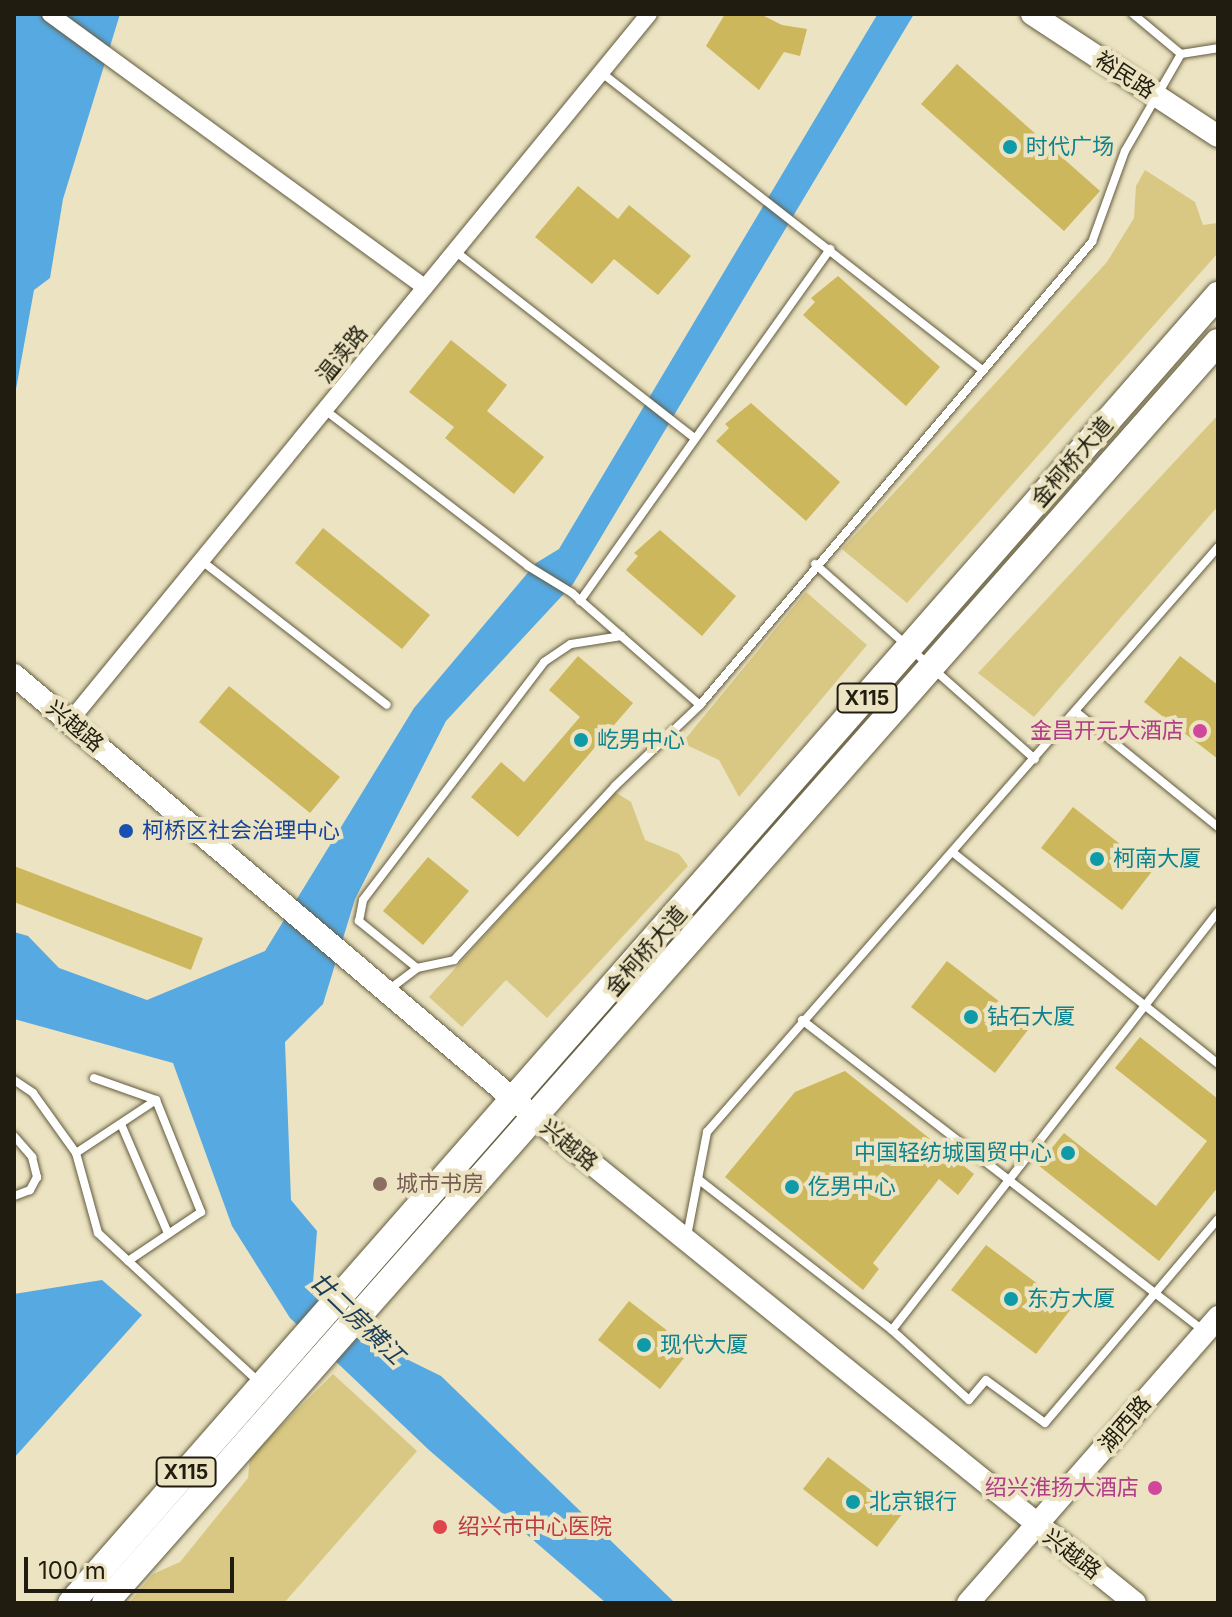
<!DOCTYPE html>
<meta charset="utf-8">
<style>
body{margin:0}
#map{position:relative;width:1232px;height:1617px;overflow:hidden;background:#ebe3c1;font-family:Inter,"Noto Sans SC",sans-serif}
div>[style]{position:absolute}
.green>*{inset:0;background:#d9c883}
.water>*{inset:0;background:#57a9e1}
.building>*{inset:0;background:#cdb75c}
.roads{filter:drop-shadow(0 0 2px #625b3e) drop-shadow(0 0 2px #625b3e)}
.lane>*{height:8px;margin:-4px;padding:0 4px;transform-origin:4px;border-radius:4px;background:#fff}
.street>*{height:16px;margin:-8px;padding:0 8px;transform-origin:8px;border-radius:8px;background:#fff}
.secondary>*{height:22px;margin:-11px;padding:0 11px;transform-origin:11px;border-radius:11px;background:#fff}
.primary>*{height:26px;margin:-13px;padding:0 13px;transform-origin:13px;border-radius:13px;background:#fff}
.dots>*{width:22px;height:22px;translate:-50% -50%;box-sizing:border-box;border:4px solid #ebe3c1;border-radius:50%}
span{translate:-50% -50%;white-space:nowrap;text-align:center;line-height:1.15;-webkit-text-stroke:8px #ebe3c1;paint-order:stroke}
.shield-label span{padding:2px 6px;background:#ebe3c1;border:2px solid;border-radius:6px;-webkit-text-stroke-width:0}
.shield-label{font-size:20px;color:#201d10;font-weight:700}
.street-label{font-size:22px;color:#201d10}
.culture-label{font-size:22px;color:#0d838f}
.left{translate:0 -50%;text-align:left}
.right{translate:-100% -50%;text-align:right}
.hotel-label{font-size:22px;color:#b23c85}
.transit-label{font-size:22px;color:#164399}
.education-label{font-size:22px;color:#785e54}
.health-label{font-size:22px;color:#be3a42}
.water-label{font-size:24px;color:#1a3d55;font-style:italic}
.frame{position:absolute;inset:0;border:16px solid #201d10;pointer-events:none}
.scale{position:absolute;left:24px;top:1557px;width:210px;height:36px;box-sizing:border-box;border:4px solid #201d10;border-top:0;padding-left:10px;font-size:24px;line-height:28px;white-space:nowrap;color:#201d10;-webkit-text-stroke:6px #ebe3c1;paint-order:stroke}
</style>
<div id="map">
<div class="green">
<div style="clip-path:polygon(1145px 170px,1195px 202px,1203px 225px,1218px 223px,1217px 254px,907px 603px,842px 549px,1107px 262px,1134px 218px,1136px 186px)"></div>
<div style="clip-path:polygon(1218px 415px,1218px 506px,1034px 717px,978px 673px)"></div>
<div style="clip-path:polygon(806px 592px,867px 645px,739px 797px,719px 760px,682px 743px)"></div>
<div style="clip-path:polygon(615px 792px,631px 802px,645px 840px,679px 854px,688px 866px,547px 1018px,506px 980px,462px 1027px,429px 997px)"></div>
<div style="clip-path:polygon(333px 1374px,417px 1451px,284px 1603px,129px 1603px,153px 1574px,180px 1562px,248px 1478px,250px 1457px)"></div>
</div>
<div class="water">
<div style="clip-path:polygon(14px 14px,120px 14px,63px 199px,50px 278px,34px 290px,14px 400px)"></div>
<div style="clip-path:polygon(914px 14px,573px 584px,446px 721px,355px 899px,323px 1004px,285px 1042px,291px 1200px,317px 1231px,313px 1283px,384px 1348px,441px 1376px,675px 1603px,606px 1603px,429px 1450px,290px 1318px,232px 1226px,173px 1063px,14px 1019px,14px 932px,28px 936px,59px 968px,147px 1000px,265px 951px,414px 708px,536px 563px,559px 549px,877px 15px)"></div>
<div style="clip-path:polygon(102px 1280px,142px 1315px,14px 1458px,14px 1294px)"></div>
</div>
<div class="building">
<div style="clip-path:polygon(725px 14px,760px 14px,782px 25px,807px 29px,800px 56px,784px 52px,759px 90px,706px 46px)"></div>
<div style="clip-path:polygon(957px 64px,1100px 191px,1064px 231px,921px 104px)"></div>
<div style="clip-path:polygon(578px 186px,618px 219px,629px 205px,691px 256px,658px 295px,614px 259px,592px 284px,535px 237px)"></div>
<div style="clip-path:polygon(838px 276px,940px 367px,906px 406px,803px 315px,815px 302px,811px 298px)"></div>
<div style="clip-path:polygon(451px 340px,507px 385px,487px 411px,544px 457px,514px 494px,445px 438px,454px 427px,409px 392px)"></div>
<div style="clip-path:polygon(751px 403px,840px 482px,806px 521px,716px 441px,729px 428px,725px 424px)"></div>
<div style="clip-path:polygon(323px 528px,430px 615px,402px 649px,295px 563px)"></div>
<div style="clip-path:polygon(660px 530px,736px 596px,702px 636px,626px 570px,638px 556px,634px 553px)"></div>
<div style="clip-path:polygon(578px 656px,633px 703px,518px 837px,471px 797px,501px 762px,524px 782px,580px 717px,549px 690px)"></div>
<div style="clip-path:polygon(1180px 656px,1218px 685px,1218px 759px,1144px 702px)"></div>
<div style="clip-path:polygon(229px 686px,340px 777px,310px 813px,199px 722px)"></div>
<div style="clip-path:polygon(1073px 807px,1153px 870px,1122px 910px,1041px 848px)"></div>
<div style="clip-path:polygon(428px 857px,469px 891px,423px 945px,383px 911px)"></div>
<div style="clip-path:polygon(14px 866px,203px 938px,191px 970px,14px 902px)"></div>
<div style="clip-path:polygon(947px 961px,1031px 1026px,995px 1073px,911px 1007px)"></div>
<div style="clip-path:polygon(1140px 1037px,1218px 1099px,1218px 1187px,1159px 1261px,1038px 1165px,1064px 1133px,1156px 1206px,1207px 1141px,1115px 1068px)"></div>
<div style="clip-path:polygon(845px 1071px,974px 1174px,958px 1195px,939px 1179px,873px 1263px,879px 1269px,863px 1290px,725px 1177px,795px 1092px)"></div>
<div style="clip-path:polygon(986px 1245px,1071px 1309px,1036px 1354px,951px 1290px)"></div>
<div style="clip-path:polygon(629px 1301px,691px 1349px,660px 1389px,598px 1340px)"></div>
<div style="clip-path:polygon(828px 1457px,902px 1514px,877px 1547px,803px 1489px)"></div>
</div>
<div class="roads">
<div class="lane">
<div style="left:1133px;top:14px;width:62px;rotate:39.8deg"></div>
<div style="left:602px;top:73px;width:482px;rotate:38deg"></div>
<div style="left:455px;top:251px;width:302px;rotate:38deg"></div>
<div style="left:325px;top:410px;width:256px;rotate:37.5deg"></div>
<div style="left:528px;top:566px;width:52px;rotate:31.5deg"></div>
<div style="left:572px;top:593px;width:170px;rotate:41.2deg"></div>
<div style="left:202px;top:561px;width:234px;rotate:37.9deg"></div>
<div style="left:815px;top:564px;width:294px;rotate:41.6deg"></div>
<div style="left:580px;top:601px;width:432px;rotate:-54.6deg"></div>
<div style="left:1076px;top:712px;width:183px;rotate:39deg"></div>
<div style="left:955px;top:854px;width:337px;rotate:38.6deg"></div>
<div style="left:417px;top:968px;width:75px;rotate:-141deg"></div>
<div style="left:359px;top:921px;width:21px;rotate:-79deg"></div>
<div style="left:363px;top:900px;width:299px;rotate:-52.7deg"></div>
<div style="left:544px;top:662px;width:32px;rotate:-34deg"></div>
<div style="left:571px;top:644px;width:51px;rotate:-9.1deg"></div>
<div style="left:387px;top:991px;width:38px;rotate:-37deg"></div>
<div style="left:417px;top:968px;width:38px;rotate:-12deg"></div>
<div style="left:454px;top:960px;width:237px;rotate:-47.2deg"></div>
<div style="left:615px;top:786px;width:117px;rotate:-43.6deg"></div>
<div style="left:700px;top:705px;width:607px;rotate:-49.75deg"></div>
<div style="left:1092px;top:242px;width:97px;rotate:-70.1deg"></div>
<div style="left:1125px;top:151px;width:112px;rotate:-60deg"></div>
<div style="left:1181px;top:54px;width:37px;rotate:-9deg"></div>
<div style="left:802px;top:1020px;width:508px;rotate:37.73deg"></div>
<div style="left:94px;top:1078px;width:66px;rotate:19.5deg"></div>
<div style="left:156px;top:1100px;width:121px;rotate:68.1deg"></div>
<div style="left:201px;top:1212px;width:88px;rotate:146.1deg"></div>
<div style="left:14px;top:1080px;width:23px;rotate:34deg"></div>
<div style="left:33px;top:1093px;width:74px;rotate:54.4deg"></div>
<div style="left:76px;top:1153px;width:83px;rotate:74.6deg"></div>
<div style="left:98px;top:1233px;width:219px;rotate:42.8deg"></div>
<div style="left:121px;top:1124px;width:119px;rotate:66.7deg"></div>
<div style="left:14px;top:1136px;width:28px;rotate:49deg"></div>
<div style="left:32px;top:1157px;width:21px;rotate:76deg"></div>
<div style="left:37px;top:1177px;width:15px;rotate:118deg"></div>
<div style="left:30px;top:1190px;width:17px;rotate:159deg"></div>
<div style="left:76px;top:1153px;width:96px;rotate:-33.5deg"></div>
<div style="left:698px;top:1179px;width:246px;rotate:37.9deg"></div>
<div style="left:892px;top:1330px;width:104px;rotate:42.3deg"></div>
<div style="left:969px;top:1400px;width:26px;rotate:-50deg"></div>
<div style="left:986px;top:1380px;width:73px;rotate:36.1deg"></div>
<div style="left:1045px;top:1423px;width:267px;rotate:-49.7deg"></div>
<div style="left:687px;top:1236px;width:106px;rotate:-79.1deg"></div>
<div style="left:707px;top:1132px;width:777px;rotate:-48.86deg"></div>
<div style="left:892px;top:1330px;width:530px;rotate:-52.05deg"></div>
</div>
<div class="street">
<div style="left:50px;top:14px;width:464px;rotate:36.1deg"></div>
<div style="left:69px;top:722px;width:915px;rotate:-50.68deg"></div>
</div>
<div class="secondary">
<div style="left:1032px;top:14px;width:222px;rotate:33.3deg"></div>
<div style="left:14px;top:675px;width:681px;rotate:40.35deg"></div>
<div style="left:533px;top:1116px;width:774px;rotate:38.97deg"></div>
<div style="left:968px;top:1603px;width:380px;rotate:-48.8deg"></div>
</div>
<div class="primary">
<div style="left:71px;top:1603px;width:1740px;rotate:-48.75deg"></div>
<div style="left:105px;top:1603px;width:1682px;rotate:-48.57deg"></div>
</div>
</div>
<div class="dots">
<div style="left:1010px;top:147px;background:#0f9aa8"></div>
<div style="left:1200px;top:731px;background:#d1479c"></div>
<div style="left:581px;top:740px;background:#0f9aa8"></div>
<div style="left:126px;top:831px;background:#1a4fb4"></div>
<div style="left:1097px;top:859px;background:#0f9aa8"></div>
<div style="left:971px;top:1017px;background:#0f9aa8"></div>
<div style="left:1068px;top:1153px;background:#0f9aa8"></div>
<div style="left:380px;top:1184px;background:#8d6e63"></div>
<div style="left:792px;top:1187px;background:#0f9aa8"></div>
<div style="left:1011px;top:1299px;background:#0f9aa8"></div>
<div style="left:644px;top:1345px;background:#0f9aa8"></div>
<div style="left:1155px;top:1488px;background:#d1479c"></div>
<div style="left:853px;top:1502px;background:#0f9aa8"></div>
<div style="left:440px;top:1527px;background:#e0444e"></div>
</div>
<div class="shield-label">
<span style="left:867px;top:698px">X115</span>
<span style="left:186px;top:1472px">X115</span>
</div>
<div class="street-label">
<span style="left:1125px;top:75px;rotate:33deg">裕民路</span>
<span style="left:342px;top:354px;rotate:-51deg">温渎路</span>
<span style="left:1072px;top:462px;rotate:-49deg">金柯桥大道</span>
<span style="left:75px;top:726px;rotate:40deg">兴越路</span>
<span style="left:646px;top:951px;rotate:-49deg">金柯桥大道</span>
<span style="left:569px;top:1145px;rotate:39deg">兴越路</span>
<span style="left:1125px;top:1424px;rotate:-49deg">湖西路</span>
<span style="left:1072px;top:1554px;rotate:38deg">兴越路</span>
</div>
<div class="culture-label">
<span class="left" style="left:1026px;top:147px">时代广场</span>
<span class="left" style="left:597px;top:740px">屹男中心</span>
<span class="left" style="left:1113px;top:859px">柯南大厦</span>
<span class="left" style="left:987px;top:1017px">钻石大厦</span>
<span class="right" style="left:1052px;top:1153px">中国轻纺城国贸中心</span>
<span class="left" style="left:808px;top:1187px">仡男中心</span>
<span class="left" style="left:1027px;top:1299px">东方大厦</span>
<span class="left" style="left:660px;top:1345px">现代大厦</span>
<span class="left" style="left:869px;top:1502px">北京银行</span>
</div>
<div class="hotel-label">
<span class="right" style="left:1184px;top:731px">金昌开元大酒店</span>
<span class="right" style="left:1139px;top:1488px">绍兴淮扬大酒店</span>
</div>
<div class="transit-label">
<span class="left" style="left:142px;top:831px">柯桥区社会治理中心</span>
</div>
<div class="education-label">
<span class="left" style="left:396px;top:1184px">城市书房</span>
</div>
<div class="health-label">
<span class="left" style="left:458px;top:1527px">绍兴市中心医院</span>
</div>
<div class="water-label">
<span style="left:357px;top:1318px;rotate:44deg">廿二房横江</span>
</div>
<div class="frame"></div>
<div class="scale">100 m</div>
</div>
